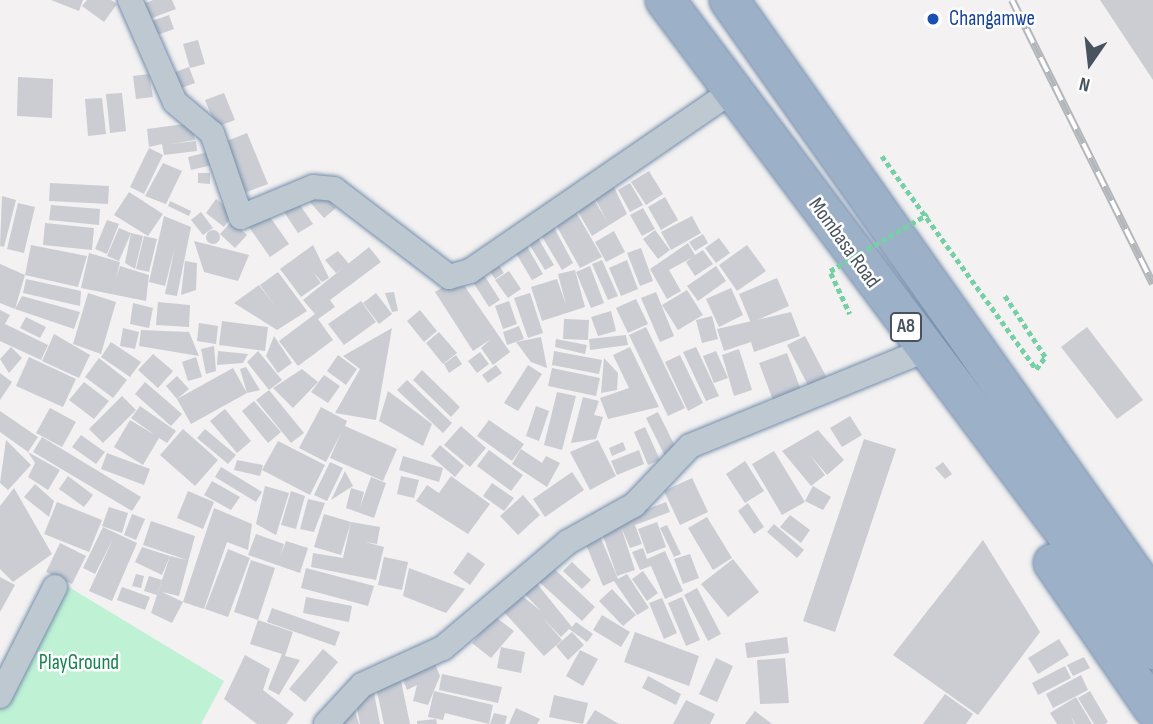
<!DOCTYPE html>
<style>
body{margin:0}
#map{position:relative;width:1153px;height:724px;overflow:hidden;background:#f3f1f1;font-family:"Sofia Sans Condensed",sans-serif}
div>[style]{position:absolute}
.green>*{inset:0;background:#bff1d4}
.building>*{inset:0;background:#cbcdd3}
.round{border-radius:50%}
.path>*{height:4.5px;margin-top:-2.25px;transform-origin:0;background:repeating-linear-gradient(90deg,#76d0a6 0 5px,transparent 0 8.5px)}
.roads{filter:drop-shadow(0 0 2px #738dac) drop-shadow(0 0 2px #738dac)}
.minor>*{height:24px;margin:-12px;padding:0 12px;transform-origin:12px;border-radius:12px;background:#bec8d0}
.trunk>*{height:38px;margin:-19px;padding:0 19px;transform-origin:19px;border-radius:19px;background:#9cb0c8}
.rail>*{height:8px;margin-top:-4px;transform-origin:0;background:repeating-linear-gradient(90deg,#fff 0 16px,#b3b6bb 0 32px);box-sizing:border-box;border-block:2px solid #b3b6bb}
.path-bridge>*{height:4.5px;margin-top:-2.25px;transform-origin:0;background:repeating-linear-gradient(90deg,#76d0a6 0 5px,transparent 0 8.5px)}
.dots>*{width:19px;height:19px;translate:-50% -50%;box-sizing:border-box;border:4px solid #fff;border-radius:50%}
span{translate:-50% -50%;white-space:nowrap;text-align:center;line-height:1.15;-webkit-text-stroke:5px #fff;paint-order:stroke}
.shield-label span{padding:2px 5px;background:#fff;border:2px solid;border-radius:5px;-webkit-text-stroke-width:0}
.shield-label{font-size:19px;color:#48535f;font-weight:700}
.transit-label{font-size:21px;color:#164399}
.left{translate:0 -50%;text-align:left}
.street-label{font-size:21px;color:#48535f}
.park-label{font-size:21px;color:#168350}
.north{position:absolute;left:1055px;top:28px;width:70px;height:70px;-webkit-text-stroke:5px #fff;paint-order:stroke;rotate:194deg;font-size:19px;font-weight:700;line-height:28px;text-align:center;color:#48535f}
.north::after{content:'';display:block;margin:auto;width:24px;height:32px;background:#48535f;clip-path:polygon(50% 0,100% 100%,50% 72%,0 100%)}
</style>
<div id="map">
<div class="green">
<div style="clip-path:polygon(54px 578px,224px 681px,201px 724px,0 724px,0 684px)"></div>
</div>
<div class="building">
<div style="clip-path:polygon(51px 0,83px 0,79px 11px)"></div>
<div style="clip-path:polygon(87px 0,111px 0,117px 4px,104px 22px,82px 6px)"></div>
<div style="clip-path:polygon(153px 0,172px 0,176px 9px,141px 22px,136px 7px)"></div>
<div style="clip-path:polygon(1100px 0,1153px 0,1153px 80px)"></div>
<div style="clip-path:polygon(169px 15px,174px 29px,149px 38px,144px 24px)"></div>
<div style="clip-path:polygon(198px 40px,205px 64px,190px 68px,183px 44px)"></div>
<div style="clip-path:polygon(189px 67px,195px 83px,181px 88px,175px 72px)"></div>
<div style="clip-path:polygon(149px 74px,153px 97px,136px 99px,133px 76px)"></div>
<div style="clip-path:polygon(18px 77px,53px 79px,52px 118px,17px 116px)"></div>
<div style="clip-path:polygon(122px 93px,126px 131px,110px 133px,106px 94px)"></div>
<div style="clip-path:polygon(224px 93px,235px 120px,216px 127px,205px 100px)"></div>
<div style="clip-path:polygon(102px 98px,106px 134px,88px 136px,85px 99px)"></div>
<div style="clip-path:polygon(192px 123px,195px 140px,171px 144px,196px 141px,197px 151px,164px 155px,162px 144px,149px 147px,147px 129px)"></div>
<div style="clip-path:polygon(247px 133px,268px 184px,239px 195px,219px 144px)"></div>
<div style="clip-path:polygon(149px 148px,163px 155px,144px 194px,130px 187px)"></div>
<div style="clip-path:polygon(208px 152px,212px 165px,191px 170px,188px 157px)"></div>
<div style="clip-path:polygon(163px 163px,182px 171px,166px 204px,145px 196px)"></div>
<div style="clip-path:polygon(649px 171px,663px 194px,646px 205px,631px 182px)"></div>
<div style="clip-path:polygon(198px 173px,210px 173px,210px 184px,198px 183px)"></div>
<div style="clip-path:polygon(611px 181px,627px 214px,592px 236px,573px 203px,590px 193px,607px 221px,591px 191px)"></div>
<div style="clip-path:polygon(50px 183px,109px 186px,108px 204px,49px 201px)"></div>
<div style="clip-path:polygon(630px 183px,643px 205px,630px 212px,618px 190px)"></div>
<div style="clip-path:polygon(321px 190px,336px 208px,324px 218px,308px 200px)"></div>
<div style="clip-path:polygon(129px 192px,163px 214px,148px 236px,114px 215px)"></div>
<div style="clip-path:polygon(2px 196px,16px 200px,4px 247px,0 246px)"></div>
<div style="clip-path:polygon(665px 197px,678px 220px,661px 230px,648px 207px)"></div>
<div style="clip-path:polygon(216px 199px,234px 213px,224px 227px,206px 213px)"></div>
<div style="clip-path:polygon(170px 201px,191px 211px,189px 216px,168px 206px)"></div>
<div style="clip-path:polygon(298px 202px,313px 224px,298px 233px,284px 212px)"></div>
<div style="clip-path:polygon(18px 203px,35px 207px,24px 253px,7px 249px)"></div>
<div style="clip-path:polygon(51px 205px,100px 209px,99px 225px,49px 220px)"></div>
<div style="clip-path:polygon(572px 205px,602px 257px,580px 268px,551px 216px)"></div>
<div style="clip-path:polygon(643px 208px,655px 229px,642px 236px,630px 215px)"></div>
<div style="clip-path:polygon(201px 212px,213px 228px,203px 235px,191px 220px)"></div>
<div style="clip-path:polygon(268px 214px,289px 244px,270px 257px,249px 227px)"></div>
<div style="clip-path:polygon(164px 216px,191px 227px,177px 296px,165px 294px,175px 247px,165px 286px,149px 282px)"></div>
<div style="clip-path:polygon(692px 216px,701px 233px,671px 250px,661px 232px)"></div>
<div style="clip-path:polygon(107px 220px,119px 224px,107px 254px,95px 249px)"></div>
<div style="clip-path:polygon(550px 220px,573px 263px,562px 270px,537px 228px)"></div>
<div style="clip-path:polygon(232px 221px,247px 235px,235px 248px,220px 234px)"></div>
<div style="clip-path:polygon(45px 223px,94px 228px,92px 250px,43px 245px)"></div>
<div style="clip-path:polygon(119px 228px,131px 233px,119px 261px,107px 256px)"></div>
<div style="clip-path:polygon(532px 228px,554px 265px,545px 270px,523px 234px)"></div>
<div style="clip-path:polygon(655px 230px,670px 250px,658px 259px,643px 239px)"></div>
<div class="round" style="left:206px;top:230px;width:14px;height:14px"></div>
<div style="clip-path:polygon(614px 231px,625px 252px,606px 262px,595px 242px)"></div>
<div style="clip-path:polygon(131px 233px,143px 236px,135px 269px,125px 263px)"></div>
<div style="clip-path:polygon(703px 234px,708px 243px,695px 251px,689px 242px)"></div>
<div style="clip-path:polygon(144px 236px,157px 239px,149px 272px,136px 269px)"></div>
<div style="clip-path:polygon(522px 238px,543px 274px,532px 280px,511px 245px)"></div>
<div style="clip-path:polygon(719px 238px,730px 253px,716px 263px,705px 248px)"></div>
<div style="clip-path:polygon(194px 241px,249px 255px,238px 281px,204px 272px)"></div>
<div style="clip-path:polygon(688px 243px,695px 255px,703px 250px,713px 264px,695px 276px,686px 262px,693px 257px,669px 270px,681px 291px,667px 299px,650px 269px)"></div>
<div style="clip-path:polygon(31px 245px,87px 256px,78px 287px,25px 275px)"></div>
<div style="clip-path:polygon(313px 245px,329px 278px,322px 282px,313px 272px,321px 283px,301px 297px,280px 269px)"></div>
<div style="clip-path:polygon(747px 245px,766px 271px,737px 291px,719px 265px)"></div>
<div style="clip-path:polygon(369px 247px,381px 262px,330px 300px,335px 307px,318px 319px,333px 340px,298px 366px,279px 341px,315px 314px,303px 300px)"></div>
<div style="clip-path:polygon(641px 248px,653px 281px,640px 286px,627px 253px)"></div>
<div style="clip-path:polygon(338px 251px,349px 264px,336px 273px,325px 260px)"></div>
<div style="clip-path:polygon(89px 253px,120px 262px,116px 279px,120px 266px,149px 275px,146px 301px,81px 288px)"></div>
<div style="clip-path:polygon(493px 257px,504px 273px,495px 279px,484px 263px)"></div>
<div style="clip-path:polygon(602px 260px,618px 296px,608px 300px,592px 264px)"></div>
<div style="clip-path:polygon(627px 260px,638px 289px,621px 296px,609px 268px)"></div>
<div style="clip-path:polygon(185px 261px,197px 263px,196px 290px,181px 295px)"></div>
<div style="clip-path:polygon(0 264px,25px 275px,15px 309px,22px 296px,80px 312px,74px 329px,15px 309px,0 303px)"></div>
<div style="clip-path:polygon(590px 266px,604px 303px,591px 308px,576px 272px)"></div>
<div style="clip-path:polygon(716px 266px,726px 281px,698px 301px,687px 286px)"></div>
<div style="clip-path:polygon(575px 270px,585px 307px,542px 321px,531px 287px,557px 279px,566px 305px,558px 274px)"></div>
<div style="clip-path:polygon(509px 271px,521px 289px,508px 298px,495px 280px)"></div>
<div style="clip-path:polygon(278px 272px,307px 311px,277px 330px,234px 303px,259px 285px,275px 306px,260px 285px)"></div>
<div style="clip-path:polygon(482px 272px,500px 300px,489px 307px,471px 279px)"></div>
<div style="clip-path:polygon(459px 278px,510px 352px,493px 365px,481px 348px,491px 339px,473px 351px,435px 292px)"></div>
<div style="clip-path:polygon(777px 278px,789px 306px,751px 323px,739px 294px)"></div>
<div style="clip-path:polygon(26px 279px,81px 291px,80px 306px,23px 293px)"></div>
<div style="clip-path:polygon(731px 288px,743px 315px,719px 327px,706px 299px)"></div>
<div style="clip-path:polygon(687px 290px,703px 315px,678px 330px,662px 305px)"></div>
<div style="clip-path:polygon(394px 292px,398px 311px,392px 312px,385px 293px)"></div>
<div style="clip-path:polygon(656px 292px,674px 336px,660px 342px,641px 298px)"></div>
<div style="clip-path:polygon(88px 293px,116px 302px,101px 354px,73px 344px)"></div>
<div style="clip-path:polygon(376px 293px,392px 314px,379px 324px,363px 303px)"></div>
<div style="clip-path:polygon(530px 293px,543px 333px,528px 338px,514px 298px)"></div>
<div style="clip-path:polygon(636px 299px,648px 324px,628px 333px,616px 308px)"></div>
<div style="clip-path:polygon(361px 301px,376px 322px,344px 345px,328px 324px)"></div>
<div style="clip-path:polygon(509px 301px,517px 324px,503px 329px,495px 306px)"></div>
<div style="clip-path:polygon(158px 302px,190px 305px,189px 327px,156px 325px)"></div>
<div style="clip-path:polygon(133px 303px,153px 308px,149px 328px,130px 324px)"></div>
<div style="clip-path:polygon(0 310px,10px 315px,5px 324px,48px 345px,41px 360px,0 341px)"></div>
<div style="clip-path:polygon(420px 310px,437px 331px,424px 342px,407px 321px)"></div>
<div style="clip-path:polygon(611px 311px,616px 331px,598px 336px,591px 317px)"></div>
<div style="clip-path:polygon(791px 312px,800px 336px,754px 352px,751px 342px,724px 351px,717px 329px)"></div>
<div style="clip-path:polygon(712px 316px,718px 339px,702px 343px,696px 320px)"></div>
<div style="clip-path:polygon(26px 317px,46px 327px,40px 338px,20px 328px)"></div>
<div style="clip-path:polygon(564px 319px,589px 320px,588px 340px,563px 339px)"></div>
<div style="clip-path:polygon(222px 321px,268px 327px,265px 351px,219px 345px)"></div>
<div style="clip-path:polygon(199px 323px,218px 326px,216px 344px,197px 341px)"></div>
<div style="clip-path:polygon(519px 326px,524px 339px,507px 345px,503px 332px)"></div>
<div style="clip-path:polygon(646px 327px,685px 408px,668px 416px,629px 335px)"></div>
<div style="clip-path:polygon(1087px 327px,1143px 400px,1117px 419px,1061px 347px)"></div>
<div style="clip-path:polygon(123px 328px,139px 332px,135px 349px,120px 346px)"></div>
<div style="clip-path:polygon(392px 328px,376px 420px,335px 413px,360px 369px,343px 356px)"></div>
<div style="clip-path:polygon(141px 330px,189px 332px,199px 356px,139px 346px)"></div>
<div style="clip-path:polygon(439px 332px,457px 353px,443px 364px,426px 343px)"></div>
<div style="clip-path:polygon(54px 334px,90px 355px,79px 378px,42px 361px)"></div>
<div style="clip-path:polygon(626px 335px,628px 345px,590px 350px,589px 339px)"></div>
<div style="clip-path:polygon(274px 336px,292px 363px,278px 373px,266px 356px)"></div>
<div style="clip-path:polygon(805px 336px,829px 382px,811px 391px,787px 345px)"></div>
<div style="clip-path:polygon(541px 337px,547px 368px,531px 362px,516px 342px)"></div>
<div style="clip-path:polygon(556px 339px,587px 345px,585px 354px,555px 347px)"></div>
<div style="clip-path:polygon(111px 342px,141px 362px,130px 377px,101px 357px)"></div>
<div style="clip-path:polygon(214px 346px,216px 371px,206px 374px,201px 349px)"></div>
<div style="clip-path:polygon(11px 347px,22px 358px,9px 373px,0 359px)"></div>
<div style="clip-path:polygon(630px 347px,659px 407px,608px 419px,600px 398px,629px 388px,613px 355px)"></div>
<div style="clip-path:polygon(696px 347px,719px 396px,706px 401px,683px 352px)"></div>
<div style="clip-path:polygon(739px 349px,752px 390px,734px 396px,722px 355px)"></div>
<div style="clip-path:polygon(218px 351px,248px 354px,243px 363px,217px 365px)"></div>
<div style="clip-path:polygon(258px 351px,282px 380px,269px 390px,247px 362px)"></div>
<div style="clip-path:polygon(554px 351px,602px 360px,599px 374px,552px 365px)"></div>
<div style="clip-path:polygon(716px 351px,728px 378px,714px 383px,703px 356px)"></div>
<div style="clip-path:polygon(480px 352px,489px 364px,477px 373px,468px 361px)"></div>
<div style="clip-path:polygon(787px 353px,804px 398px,776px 408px,759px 363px)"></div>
<div style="clip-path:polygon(153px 354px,173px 371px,158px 388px,138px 370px)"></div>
<div style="clip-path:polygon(338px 355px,357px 369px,346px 385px,327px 371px)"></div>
<div style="clip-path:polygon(456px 355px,462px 364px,449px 373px,444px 364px)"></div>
<div style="clip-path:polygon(680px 355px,703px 403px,688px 411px,665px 362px)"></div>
<div style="clip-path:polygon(29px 357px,76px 379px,63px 407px,16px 386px)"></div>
<div style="clip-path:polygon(196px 357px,202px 377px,188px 381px,182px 362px)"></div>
<div style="clip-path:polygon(99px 358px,127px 380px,113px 398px,85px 377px)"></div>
<div style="clip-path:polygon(604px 358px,618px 373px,617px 390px,601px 393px)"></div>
<div style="clip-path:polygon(496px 365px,502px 373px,488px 383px,482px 375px)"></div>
<div style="clip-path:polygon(528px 365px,542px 374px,518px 411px,504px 403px)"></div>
<div style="clip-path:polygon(246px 367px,260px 390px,247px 393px,240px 369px)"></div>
<div style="clip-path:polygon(233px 368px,247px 393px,191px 424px,177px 399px)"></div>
<div style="clip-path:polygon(552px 368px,600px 378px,596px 396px,548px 386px)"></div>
<div style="clip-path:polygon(302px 369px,318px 382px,293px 408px,273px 388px)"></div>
<div style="clip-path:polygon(422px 370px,460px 407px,451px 417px,413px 380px)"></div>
<div style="clip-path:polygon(0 373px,12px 382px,0 400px)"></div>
<div style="clip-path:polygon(324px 375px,340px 386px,328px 403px,311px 392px)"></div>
<div style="clip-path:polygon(177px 376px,189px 389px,177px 399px,166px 386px)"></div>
<div style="clip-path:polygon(407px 380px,452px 423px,443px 433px,397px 390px)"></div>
<div style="clip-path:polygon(84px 382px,109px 401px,94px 419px,69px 400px)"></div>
<div style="clip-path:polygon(145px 382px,182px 414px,171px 426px,135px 394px)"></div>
<div style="clip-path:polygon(269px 390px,304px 433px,291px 443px,256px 400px)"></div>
<div style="clip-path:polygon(388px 391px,432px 424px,423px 446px,379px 421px)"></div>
<div style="clip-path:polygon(557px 392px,576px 396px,562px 450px,544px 445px)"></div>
<div style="clip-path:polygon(122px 396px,136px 410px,103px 443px,89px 429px)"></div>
<div style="clip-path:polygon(583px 397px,599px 401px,594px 415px,603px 417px,596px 439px,571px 443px)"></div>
<div style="clip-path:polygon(254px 401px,281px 432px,268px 443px,242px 411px)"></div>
<div style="clip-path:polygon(140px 406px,176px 431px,167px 443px,159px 438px,143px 465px,114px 447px,130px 420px,155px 435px,131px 418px)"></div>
<div style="clip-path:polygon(536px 406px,549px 411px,539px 441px,526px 436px)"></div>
<div style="clip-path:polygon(321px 407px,347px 421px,345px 426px,397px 449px,383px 481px,330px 458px,341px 433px,326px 462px,299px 448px)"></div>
<div style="clip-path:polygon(50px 408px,76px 422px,62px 447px,36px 433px)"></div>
<div style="clip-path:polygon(225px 409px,251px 441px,237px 453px,210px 421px)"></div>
<div style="clip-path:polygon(0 411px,38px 437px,28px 452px,60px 470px,48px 490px,28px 477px,35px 463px,28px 452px,0 432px)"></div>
<div style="clip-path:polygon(658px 412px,680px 456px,668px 462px,646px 418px)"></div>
<div style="clip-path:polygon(850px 416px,862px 435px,842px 447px,830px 428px)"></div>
<div style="clip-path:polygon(489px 420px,524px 444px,512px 461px,477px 436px)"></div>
<div style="clip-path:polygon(461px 426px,486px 448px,470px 467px,444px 445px)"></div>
<div style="clip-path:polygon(645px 427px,660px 460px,648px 465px,634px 432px)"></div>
<div style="clip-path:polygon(183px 429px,218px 460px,195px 486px,160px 455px)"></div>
<div style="clip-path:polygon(205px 429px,236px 455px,228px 464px,197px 438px)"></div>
<div style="clip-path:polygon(818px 430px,844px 460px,827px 475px,810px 455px,825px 475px,811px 486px,782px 451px)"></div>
<div style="clip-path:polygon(81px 435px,105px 452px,96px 464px,72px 447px)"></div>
<div style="clip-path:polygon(42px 437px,141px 497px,132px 511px,33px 452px)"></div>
<div style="clip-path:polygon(864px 439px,896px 449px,835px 632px,803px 621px)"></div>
<div style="clip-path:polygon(6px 440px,31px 465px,8px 490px,0 483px)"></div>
<div style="clip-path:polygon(598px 440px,616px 476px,590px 490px,570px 452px)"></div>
<div style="clip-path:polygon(278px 441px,325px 465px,310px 495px,262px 470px)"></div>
<div style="clip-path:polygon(623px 442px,626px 450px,612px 456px,609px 448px)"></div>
<div style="clip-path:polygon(440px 445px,464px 466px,455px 477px,431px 456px)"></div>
<div style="clip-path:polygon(521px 449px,542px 463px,546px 456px,560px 463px,547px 487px,512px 464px)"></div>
<div style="clip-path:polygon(489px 450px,523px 475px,511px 491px,477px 466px)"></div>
<div style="clip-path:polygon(639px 450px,644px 464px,617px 475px,611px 461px)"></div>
<div style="clip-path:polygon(774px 451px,805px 502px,782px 515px,752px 464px)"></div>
<div style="clip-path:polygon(107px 453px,150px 469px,144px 485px,101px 469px)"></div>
<div style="clip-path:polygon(403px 456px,443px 468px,439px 482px,399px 470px)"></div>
<div style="clip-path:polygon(237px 460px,263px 465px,260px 476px,234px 470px)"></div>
<div style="clip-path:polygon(745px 461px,764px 491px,745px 503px,726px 474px)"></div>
<div style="clip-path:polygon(330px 462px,343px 468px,327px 501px,314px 495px)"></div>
<div style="clip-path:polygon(943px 462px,952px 474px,945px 479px,935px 468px)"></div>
<div style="clip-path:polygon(221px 467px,262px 492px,256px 502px,215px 477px)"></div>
<div style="clip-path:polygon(345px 471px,353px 486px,331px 500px)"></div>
<div style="clip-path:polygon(572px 472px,584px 490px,545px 517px,533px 499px)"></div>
<div style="clip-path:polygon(68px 476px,93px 495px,84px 507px,59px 489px)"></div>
<div style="clip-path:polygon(401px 476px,419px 480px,414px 498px,397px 494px)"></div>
<div style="clip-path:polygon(451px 476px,490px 504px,468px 534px,416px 501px,427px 485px,439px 493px)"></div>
<div style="clip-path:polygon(371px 477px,386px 483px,374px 518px,346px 508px,351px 488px,364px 492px,360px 507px)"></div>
<div style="clip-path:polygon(692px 478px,708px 512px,680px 525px,664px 491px)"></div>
<div style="clip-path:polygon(212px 481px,240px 497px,231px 510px,204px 495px)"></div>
<div style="clip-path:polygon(492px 483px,514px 498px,504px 511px,483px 496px)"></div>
<div style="clip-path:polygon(35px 484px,54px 501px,49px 517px,24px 497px)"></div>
<div style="clip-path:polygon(265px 486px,289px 493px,276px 535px,256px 524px)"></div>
<div style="clip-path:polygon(813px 486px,831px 497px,823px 510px,805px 501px)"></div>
<div style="clip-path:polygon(14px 488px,52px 554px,13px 582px,0 569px,0 506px)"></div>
<div style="clip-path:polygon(188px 491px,214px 502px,203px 529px,177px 518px)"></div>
<div style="clip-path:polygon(291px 491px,305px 496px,296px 529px,281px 525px)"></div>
<div style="clip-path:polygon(523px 495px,540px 515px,518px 535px,500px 516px)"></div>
<div style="clip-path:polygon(308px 499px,325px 503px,314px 532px,300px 529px)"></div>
<div style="clip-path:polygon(57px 502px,102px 520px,89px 552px,44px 534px)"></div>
<div style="clip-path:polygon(666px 502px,670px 512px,635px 525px,642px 544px,630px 548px,621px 527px,635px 570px,617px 576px,600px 527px)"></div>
<div style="clip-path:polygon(748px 503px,764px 527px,754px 534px,738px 511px)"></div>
<div style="clip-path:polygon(109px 507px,128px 513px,122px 533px,102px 526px)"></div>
<div style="clip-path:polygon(214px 508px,252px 524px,248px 550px,219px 539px,227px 542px,204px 609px,183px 602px,172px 623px,151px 613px,170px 556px,187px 560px,143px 545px,151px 521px,195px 536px,179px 596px,162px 592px,183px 602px)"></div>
<div style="clip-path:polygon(132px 514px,145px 519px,136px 540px,124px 535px)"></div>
<div style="clip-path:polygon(324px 514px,351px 522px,341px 555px,314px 547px)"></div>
<div style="clip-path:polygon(790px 515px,810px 530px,801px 543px,780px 527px)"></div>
<div style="clip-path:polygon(707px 517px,732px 558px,713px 570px,688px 528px)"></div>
<div style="clip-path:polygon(351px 522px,380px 527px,377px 544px,365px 542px,384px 547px,376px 580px,311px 567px,313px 553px,343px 558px)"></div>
<div style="clip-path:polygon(657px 522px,666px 547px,647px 554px,638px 529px)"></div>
<div style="clip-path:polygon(774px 524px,804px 550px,797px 558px,767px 532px)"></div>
<div style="clip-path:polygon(667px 525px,681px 554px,674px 557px,660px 528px)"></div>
<div style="clip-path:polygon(103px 527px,137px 543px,112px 601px,89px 591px,113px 539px,95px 574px,83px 568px)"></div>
<div style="clip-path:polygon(597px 529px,618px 579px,627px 574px,649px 608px,637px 615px,614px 581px,603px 586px,582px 535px)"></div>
<div style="clip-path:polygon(256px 534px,284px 544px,280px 557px,286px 541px,308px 548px,300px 573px,248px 555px)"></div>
<div style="clip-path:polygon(983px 540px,1040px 632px,978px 715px,893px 655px)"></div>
<div style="clip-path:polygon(60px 543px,86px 556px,72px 584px,46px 572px)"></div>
<div style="clip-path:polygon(142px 547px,170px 556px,162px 575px,135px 562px)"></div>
<div style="clip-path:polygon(643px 548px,647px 559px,665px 551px,683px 591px,665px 599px,651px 566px,640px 570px,632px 552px)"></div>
<div style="clip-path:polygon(228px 549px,250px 558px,228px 617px,205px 609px)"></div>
<div style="clip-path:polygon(468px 552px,485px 564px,470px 585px,453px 573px)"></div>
<div style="clip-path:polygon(690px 554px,699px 578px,683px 584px,674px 559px)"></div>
<div style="clip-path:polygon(384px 557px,408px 562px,402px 590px,378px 585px)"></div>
<div style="clip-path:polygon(733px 559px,759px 592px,728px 617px,701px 584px)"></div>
<div style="clip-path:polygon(251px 560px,275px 568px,258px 620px,234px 612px)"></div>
<div style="clip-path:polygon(572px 562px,591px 580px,582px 589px,563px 571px)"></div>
<div style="clip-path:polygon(550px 565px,595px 607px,582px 621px,536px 579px)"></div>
<div style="clip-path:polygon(306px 568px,374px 586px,368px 606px,301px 588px)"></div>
<div style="clip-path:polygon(409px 568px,465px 589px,446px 613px,403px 596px)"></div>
<div style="clip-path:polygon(643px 571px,658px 593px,647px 601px,632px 579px)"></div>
<div style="clip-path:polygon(136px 574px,144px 576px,141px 588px,132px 586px)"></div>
<div style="clip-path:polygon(530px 575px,572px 627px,576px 622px,593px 634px,587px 642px,569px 629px,561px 637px,542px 617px,562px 640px,544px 656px,503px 611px,521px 595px,541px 611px,518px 587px)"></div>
<div style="clip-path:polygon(149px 576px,162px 580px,157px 595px,144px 591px)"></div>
<div style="clip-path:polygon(0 577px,15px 585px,0 612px)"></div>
<div style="clip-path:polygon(122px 587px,150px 597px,145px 610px,117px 600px)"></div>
<div style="clip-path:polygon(697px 588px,721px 634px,708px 641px,684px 595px)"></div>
<div style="clip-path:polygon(612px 589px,636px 615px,623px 626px,599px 601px)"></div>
<div style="clip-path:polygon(306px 597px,352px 606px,349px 622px,303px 613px)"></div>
<div style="clip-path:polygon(682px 597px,700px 640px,686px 646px,668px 603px)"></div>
<div style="clip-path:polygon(662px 598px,677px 633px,664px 639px,649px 603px)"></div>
<div style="clip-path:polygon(272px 608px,340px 632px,335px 646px,267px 622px)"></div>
<div style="clip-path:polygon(602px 615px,630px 632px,621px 647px,593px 630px)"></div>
<div style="clip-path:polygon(494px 616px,514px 631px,491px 658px,472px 643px)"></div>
<div style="clip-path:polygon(258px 620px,293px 632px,285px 656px,300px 660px,279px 695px,268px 689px,282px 654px,250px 644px)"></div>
<div style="clip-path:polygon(572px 632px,584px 645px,568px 660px,556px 646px)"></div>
<div style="clip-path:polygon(635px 632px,699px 656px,689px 686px,624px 662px)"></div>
<div style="clip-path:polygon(787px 637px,789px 653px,747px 658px,745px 643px)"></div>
<div style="clip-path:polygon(1059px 639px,1069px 655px,1038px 674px,1028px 658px)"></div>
<div style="clip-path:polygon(501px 647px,525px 652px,521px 673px,497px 668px)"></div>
<div style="clip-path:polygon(323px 649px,338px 662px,305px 702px,289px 689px)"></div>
<div style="clip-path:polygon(580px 650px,598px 659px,583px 686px,566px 676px)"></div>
<div style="clip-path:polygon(245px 655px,270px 669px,263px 690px,294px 714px,286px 724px,257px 724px,224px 699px)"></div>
<div style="clip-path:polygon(1084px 657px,1090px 668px,1073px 676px,1067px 665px)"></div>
<div style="clip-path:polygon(716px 658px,733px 666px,717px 702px,699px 694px)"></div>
<div style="clip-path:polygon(785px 658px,789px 703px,760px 704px,757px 660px)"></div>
<div style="clip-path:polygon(433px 659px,440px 676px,428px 705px,413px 701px,417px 685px,407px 690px,400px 672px)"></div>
<div style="clip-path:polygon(1065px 666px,1071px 678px,1038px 695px,1032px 683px)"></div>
<div style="clip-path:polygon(442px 674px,502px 687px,498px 703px,439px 690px)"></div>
<div style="clip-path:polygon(1081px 675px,1088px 690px,1053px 708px,1046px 694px)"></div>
<div style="clip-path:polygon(400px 676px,410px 724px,384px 724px,375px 682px)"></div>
<div style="clip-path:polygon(648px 676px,681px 694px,676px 705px,642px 688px)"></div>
<div style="clip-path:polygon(373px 688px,380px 724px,360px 724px,354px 694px)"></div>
<div style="clip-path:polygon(434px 691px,493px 705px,489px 724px,445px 713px,443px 720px,428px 717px)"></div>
<div style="clip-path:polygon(1090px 691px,1108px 722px,1105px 724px,1094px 724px,1078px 698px)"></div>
<div style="clip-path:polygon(945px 694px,973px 714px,966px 724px,923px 724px)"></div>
<div style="clip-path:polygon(554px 695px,588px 703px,583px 724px,549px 717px)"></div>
<div style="clip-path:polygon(1076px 697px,1092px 724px,1075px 724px,1071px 716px,1074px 724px,1057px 724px,1050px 713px)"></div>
<div style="clip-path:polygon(686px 700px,715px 714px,710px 724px,673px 724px)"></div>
<div style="clip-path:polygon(353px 705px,359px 724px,334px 724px)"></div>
<div style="clip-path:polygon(516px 708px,540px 719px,537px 724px,509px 724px)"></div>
<div style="clip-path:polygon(595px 710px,619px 724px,586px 724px)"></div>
<div style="clip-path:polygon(755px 711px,772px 724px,745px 724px)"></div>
<div style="clip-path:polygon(494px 713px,507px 716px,505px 724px,490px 724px)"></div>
<div style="clip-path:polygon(436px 719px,437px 724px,417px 724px,417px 721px)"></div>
</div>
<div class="path">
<div style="left:882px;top:156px;width:263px;rotate:54.1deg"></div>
<div style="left:1036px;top:369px;width:15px;rotate:-53deg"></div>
<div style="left:1045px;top:357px;width:74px;rotate:-123.5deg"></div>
<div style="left:831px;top:273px;width:45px;rotate:65.1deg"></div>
</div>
<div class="roads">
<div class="minor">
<div style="left:130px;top:0;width:111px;rotate:66.2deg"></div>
<div style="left:175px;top:102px;width:48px;rotate:40deg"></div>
<div style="left:212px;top:133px;width:89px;rotate:71deg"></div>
<div style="left:241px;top:217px;width:78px;rotate:-22.6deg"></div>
<div style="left:313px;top:187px;width:21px;rotate:5deg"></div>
<div style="left:334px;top:189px;width:145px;rotate:37.4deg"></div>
<div style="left:449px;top:277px;width:22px;rotate:-16deg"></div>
<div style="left:470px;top:271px;width:318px;rotate:-34.5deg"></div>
<div style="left:0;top:696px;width:122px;rotate:-63.2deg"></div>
<div style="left:326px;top:724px;width:53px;rotate:-47.3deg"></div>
<div style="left:362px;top:685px;width:89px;rotate:-24.6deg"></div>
<div style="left:443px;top:648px;width:164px;rotate:-40.3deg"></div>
<div style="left:568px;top:542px;width:76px;rotate:-29.3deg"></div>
<div style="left:634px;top:505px;width:81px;rotate:-46.5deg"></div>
<div style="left:690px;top:446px;width:252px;rotate:-22.2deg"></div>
</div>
<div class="trunk">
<div style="left:665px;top:0;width:813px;rotate:53.1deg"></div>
<div style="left:729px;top:0;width:735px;rotate:54.75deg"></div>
<div style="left:1053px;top:563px;width:176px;rotate:55.4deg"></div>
</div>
</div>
<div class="rail">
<div style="left:1012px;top:0;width:317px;rotate:63.6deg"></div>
</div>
<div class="path-bridge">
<div style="left:830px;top:271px;width:113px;rotate:-30.2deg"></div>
</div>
<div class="dots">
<div style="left:933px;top:19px;background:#1a4fb4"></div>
</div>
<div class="shield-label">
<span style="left:906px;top:327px">A8</span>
</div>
<div class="transit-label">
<span class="left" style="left:949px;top:19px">Changamwe</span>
</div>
<div class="street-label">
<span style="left:844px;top:243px;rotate:54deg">Mombasa Road</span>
</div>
<div class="park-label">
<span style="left:79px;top:663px">PlayGround</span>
</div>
<div class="north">N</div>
</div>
